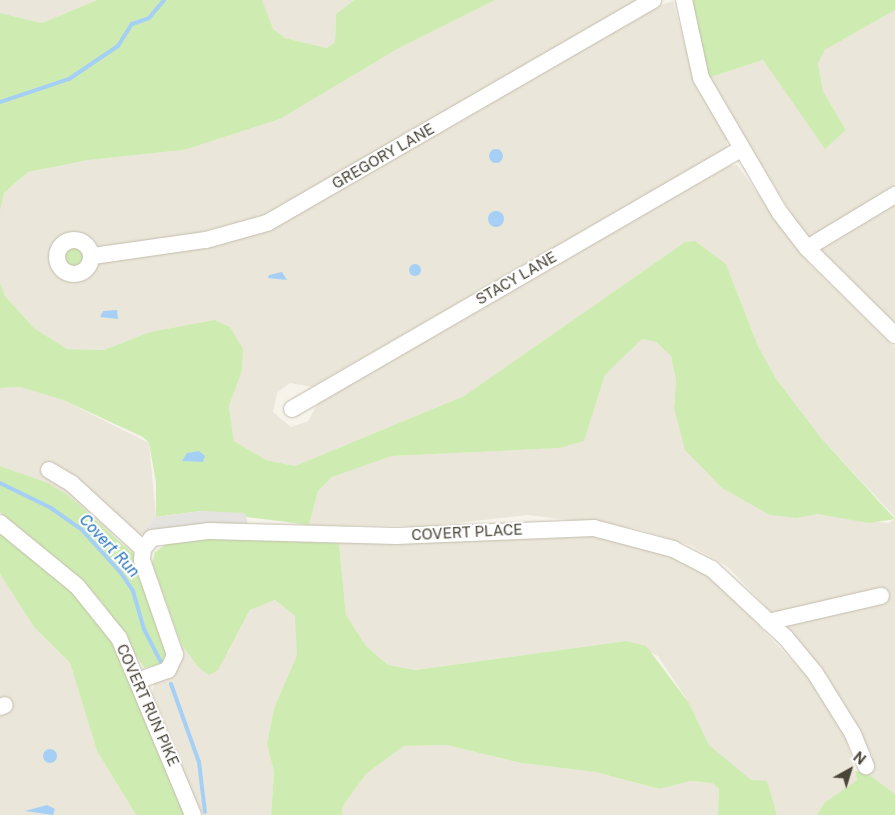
<!DOCTYPE html>
<style>
body{margin:0}
#map{position:relative;width:895px;height:815px;overflow:hidden;background:#f6f3eb;font-family:"Public Sans",sans-serif}
div>[style]{position:absolute}
.residential>*{inset:0;background:#eae6d9}
.green>*{inset:0;background:#ceecb2}
.round{border-radius:50%}
.parking>*{inset:0;background:#e5e3df}
.water>*{inset:0;background:#a5cff5}
.stream>*{height:4px;margin:-2px;padding:0 2px;transform-origin:2px;border-radius:2px;background:#a5cff5}
.roads{filter:drop-shadow(0 0 1px #c3bcac) drop-shadow(0 0 1px #c3bcac)}
.minor>*{height:16px;margin:-8px;padding:0 8px;transform-origin:8px;border-radius:8px;background:#fff}
.minor>.ring{margin:-8px;padding:0;box-sizing:content-box;background:none;border:16px solid #fff;border-radius:50%}
span{translate:-50% -50%;white-space:nowrap;text-align:center;line-height:1.15;-webkit-text-stroke:4px #fff;paint-order:stroke}
.street-label{font-size:15px;color:#4b4538}
.water-label{font-size:16px;color:#2877c0;font-style:italic}
.north{position:absolute;left:825px;top:745px;width:50px;height:50px;-webkit-text-stroke:4px #fff;paint-order:stroke;rotate:39deg;font-size:14px;font-weight:700;line-height:20px;text-align:center;color:#4b4538}
.north::after{content:'';display:block;margin:auto;width:18px;height:22px;background:#4b4538;clip-path:polygon(50% 0,100% 100%,50% 72%,0 100%)}
</style>
<div id="map">
<div class="residential">
<div style="clip-path:polygon(0 0,97px 0,42px 23px,0 13px)"></div>
<div style="clip-path:polygon(262px 0,354px 0,336px 14px,335px 42px,327px 48px,285px 38px,272px 29px)"></div>
<div style="clip-path:polygon(495px 0,640px 0,269px 214px,167px 241px,99px 246px,82px 234px,70px 234px,53px 245px,53px 265px,60px 274px,75px 278px,99px 263px,240px 238px,642px 12px,673px 1px,694px 79px,727px 138px,727px 148px,312px 387px,290px 383px,277px 393px,273px 412px,291px 427px,308px 421px,319px 401px,728px 166px,737px 165px,805px 259px,895px 348px,895px 517px,822px 439px,777px 380px,758px 346px,726px 264px,695px 241px,685px 242px,464px 396px,295px 466px,266px 460px,234px 441px,229px 406px,241px 370px,214px 320px,150px 332px,104px 350px,67px 349px,34px 328px,5px 296px,0 282px,0 212px,4px 193px,28px 172px,89px 160px,184px 150px,280px 119px,399px 48px)"></div>
<div style="clip-path:polygon(895px 10px,895px 325px,834px 268px,801px 229px,708px 78px,763px 60px,825px 148px,846px 130px,823px 91px,818px 63px,825px 50px)"></div>
<div style="clip-path:polygon(642px 339px,656px 342px,671px 356px,676px 381px,674px 408px,797px 518px,818px 514px,888px 523px,895px 519px,895px 794px,867px 773px,873px 757px,843px 704px,787px 629px,728px 567px,692px 546px,639px 529px,528px 515px,432px 526px,309px 525px,318px 491px,332px 477px,392px 456px,560px 448px,584px 441px,605px 375px)"></div>
<div style="clip-path:polygon(20px 387px,63px 400px,149px 443px,156px 517px,142px 533px,137px 557px,117px 537px,17px 472px,0 466px,0 388px)"></div>
<div style="clip-path:polygon(588px 535px,690px 561px,726px 592px,809px 678px,845px 735px,857px 780px,824px 803px,817px 815px,777px 815px,751px 781px,709px 745px,689px 703px,658px 656px,626px 641px,415px 670px,388px 665px,366px 646px,346px 615px,339px 543px)"></div>
<div style="clip-path:polygon(0 574px,34px 627px,70px 663px,97px 751px,136px 815px,0 815px)"></div>
<div style="clip-path:polygon(275px 600px,295px 616px,299px 633px,297px 655px,274px 708px,267px 744px,274px 772px,271px 815px,201px 815px,152px 693px,154px 684px,181px 657px,181px 644px,198px 667px,228px 652px,250px 610px)"></div>
<div style="clip-path:polygon(446px 745px,521px 763px,595px 772px,658px 789px,691px 781px,712px 783px,719px 789px,718px 815px,342px 815px,343px 806px,366px 774px,404px 746px)"></div>
</div>
<div class="green">
<div style="clip-path:polygon(97px 0,262px 0,273px 29px,285px 38px,327px 48px,335px 42px,336px 14px,354px 0,495px 0,399px 48px,280px 119px,184px 150px,89px 160px,28px 172px,4px 193px,0 212px,0 13px,42px 23px)"></div>
<div style="clip-path:polygon(691px 0,895px 0,895px 10px,825px 50px,818px 63px,823px 91px,846px 130px,825px 149px,763px 60px,708px 78px)"></div>
<div style="clip-path:polygon(695px 241px,726px 264px,758px 346px,777px 380px,822px 439px,895px 519px,869px 523px,818px 514px,797px 518px,770px 515px,722px 488px,685px 450px,674px 408px,676px 381px,671px 356px,656px 342px,642px 339px,605px 375px,584px 441px,560px 448px,392px 456px,332px 477px,318px 491px,309px 525px,201px 511px,156px 517px,156px 482px,149px 443px,143px 437px,63px 400px,20px 387px,0 388px,0 282px,5px 296px,34px 328px,67px 349px,104px 350px,150px 332px,214px 320px,230px 327px,243px 349px,242px 370px,229px 406px,234px 441px,266px 460px,295px 466px,464px 396px,685px 242px)"></div>
<div class="round" style="left:63px;top:245px;width:22px;height:22px"></div>
<div style="clip-path:polygon(0 466px,48px 483px,69px 496px,137px 557px,170px 651px,162px 664px,144px 668px,101px 601px,0 512px)"></div>
<div style="clip-path:polygon(0 531px,87px 605px,112px 643px,159px 746px,184px 815px,136px 815px,97px 751px,70px 663px,34px 627px,0 574px)"></div>
<div style="clip-path:polygon(203px 538px,339px 543px,346px 615px,366px 646px,388px 665px,415px 670px,626px 641px,646px 646px,689px 703px,709px 745px,751px 780px,767px 781px,777px 815px,718px 815px,719px 789px,712px 783px,691px 781px,659px 789px,595px 772px,521px 763px,446px 745px,404px 746px,366px 774px,343px 806px,342px 815px,271px 815px,274px 772px,267px 744px,274px 708px,297px 655px,295px 616px,275px 600px,250px 610px,218px 670px,209px 675px,198px 667px,181px 644px,152px 563px,155px 552px,171px 541px)"></div>
<div style="clip-path:polygon(855px 771px,867px 773px,895px 794px,895px 815px,817px 815px,824px 803px,857px 780px)"></div>
</div>
<div class="parking">
<div style="clip-path:polygon(201px 511px,245px 513px,251px 537px,165px 540px,156px 547px,142px 533px,156px 517px)"></div>
</div>
<div class="water">
<div class="round" style="left:489px;top:149px;width:14px;height:14px"></div>
<div class="round" style="left:488px;top:211px;width:16px;height:16px"></div>
<div class="round" style="left:409px;top:264px;width:12px;height:12px"></div>
<div style="clip-path:polygon(282px 272px,287px 280px,268px 278px,269px 275px)"></div>
<div style="clip-path:polygon(117px 310px,118px 319px,100px 317px,103px 311px)"></div>
<div style="clip-path:polygon(199px 451px,205px 456px,203px 462px,182px 461px,187px 453px)"></div>
<div class="round" style="left:43px;top:749px;width:14px;height:14px"></div>
<div style="clip-path:polygon(47px 805px,55px 809px,53px 815px,25px 811px)"></div>
</div>
<div class="stream">
<div style="left:0;top:102px;width:73px;rotate:-18.4deg"></div>
<div style="left:69px;top:79px;width:59px;rotate:-34deg"></div>
<div style="left:118px;top:46px;width:26px;rotate:-58deg"></div>
<div style="left:132px;top:24px;width:18px;rotate:-19deg"></div>
<div style="left:149px;top:18px;width:23px;rotate:-50deg"></div>
<div style="left:0;top:483px;width:57px;rotate:26.1deg"></div>
<div style="left:51px;top:508px;width:38px;rotate:35deg"></div>
<div style="left:82px;top:530px;width:58px;rotate:47.8deg"></div>
<div style="left:121px;top:573px;width:22px;rotate:56deg"></div>
<div style="left:133px;top:591px;width:40px;rotate:74deg"></div>
<div style="left:144px;top:629px;width:36px;rotate:63deg"></div>
<div style="left:171px;top:684px;width:83px;rotate:70.3deg"></div>
<div style="left:199px;top:762px;width:50px;rotate:83.2deg"></div>
</div>
<div class="roads">
<div class="minor">
<div style="left:684px;top:0;width:80px;rotate:77.7deg"></div>
<div style="left:701px;top:78px;width:156px;rotate:59.7deg"></div>
<div style="left:780px;top:213px;width:44px;rotate:52.4deg"></div>
<div style="left:807px;top:248px;width:124px;rotate:44.7deg"></div>
<div class="ring" style="left:57px;top:240px;width:18px;height:18px"></div>
<div style="left:807px;top:248px;width:103px;rotate:-31.1deg"></div>
<div style="left:93px;top:256px;width:114px;rotate:-8.1deg"></div>
<div style="left:206px;top:240px;width:63px;rotate:-15.6deg"></div>
<div style="left:267px;top:223px;width:446px;rotate:-30deg"></div>
<div style="left:292px;top:409px;width:519px;rotate:-30.07deg"></div>
<div style="left:49px;top:470px;width:26px;rotate:31deg"></div>
<div style="left:71px;top:483px;width:98px;rotate:42.5deg"></div>
<div style="left:0;top:523px;width:99px;rotate:39.3deg"></div>
<div style="left:77px;top:586px;width:67px;rotate:51.1deg"></div>
<div style="left:119px;top:638px;width:192px;rotate:67.3deg"></div>
<div style="left:768px;top:622px;width:116px;rotate:-13deg"></div>
<div style="left:140px;top:680px;width:30px;rotate:-20deg"></div>
<div style="left:168px;top:670px;width:17px;rotate:-65deg"></div>
<div style="left:175px;top:655px;width:101px;rotate:-109.2deg"></div>
<div style="left:142px;top:560px;width:11px;rotate:-85deg"></div>
<div style="left:143px;top:549px;width:14px;rotate:-51deg"></div>
<div style="left:152px;top:538px;width:56px;rotate:-7.1deg"></div>
<div style="left:208px;top:531px;width:188px;rotate:1.5deg"></div>
<div style="left:396px;top:536px;width:198px;rotate:-2.3deg"></div>
<div style="left:594px;top:528px;width:82px;rotate:14.9deg"></div>
<div style="left:673px;top:549px;width:44px;rotate:27.1deg"></div>
<div style="left:712px;top:569px;width:101px;rotate:43deg"></div>
<div style="left:786px;top:638px;width:45px;rotate:50.4deg"></div>
<div style="left:815px;top:673px;width:72px;rotate:58.1deg"></div>
<div style="left:853px;top:734px;width:35px;rotate:68deg"></div>
<div style="left:0;top:707px;width:5px;rotate:-22deg"></div>
</div>
</div>
<div class="street-label">
<span style="left:383px;top:156px;rotate:-30deg">GREGORY LANE</span>
<span style="left:516px;top:278px;rotate:-30deg">STACY LANE</span>
<span style="left:467px;top:532px;rotate:-3deg">COVERT PLACE</span>
<span style="left:148px;top:705px;rotate:66deg">COVERT RUN PIKE</span>
</div>
<div class="water-label">
<span style="left:109px;top:546px;rotate:47deg">Covert Run</span>
</div>
<div class="north">N</div>
</div>
